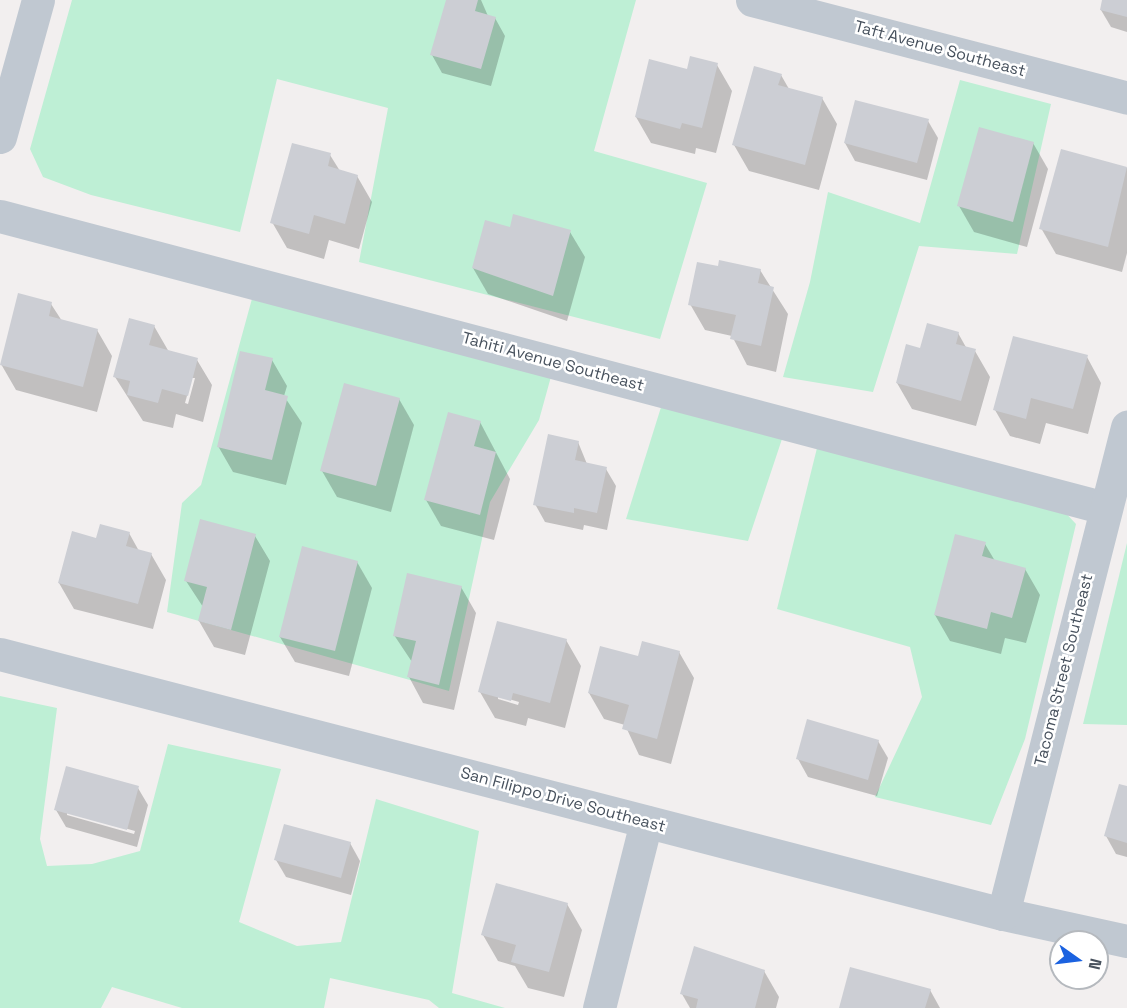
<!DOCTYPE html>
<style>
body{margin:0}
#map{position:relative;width:1127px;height:1008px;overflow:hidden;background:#f2efef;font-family:"Space Grotesk",sans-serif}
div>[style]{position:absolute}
.green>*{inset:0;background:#beefd5}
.shadow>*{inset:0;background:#0003}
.building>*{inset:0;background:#ccced4}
.minor>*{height:33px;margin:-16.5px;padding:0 16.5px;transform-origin:16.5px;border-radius:16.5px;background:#c0c8d1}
span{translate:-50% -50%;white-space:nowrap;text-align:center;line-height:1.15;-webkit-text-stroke:5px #fff;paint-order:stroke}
.street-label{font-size:16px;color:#47515d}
.north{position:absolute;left:1049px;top:930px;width:60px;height:60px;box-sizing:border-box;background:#fff;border:2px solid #b5b9be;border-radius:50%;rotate:104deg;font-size:16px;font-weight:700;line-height:24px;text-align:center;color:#47515d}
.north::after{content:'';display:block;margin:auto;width:21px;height:27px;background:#1b62e0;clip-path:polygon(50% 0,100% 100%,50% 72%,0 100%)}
</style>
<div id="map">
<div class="green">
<div style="clip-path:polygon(72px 0,636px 0,594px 151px,707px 183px,660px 339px,359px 262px,388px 108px,277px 79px,240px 232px,91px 195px,43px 177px,30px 149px)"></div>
<div style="clip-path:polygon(960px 80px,1051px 104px,1017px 254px,919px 246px,873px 392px,783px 377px,810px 282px,828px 192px,920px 223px)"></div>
<div style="clip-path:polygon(253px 295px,552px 373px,539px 420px,490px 502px,449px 691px,167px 612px,182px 503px,201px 485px)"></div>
<div style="clip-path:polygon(662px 404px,782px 439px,748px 541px,626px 519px)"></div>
<div style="clip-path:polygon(818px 444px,1059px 506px,1076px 524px,1025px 739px,991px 825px,875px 797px,922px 697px,910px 647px,777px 609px)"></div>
<div style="clip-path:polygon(1127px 543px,1127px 725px,1083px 724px)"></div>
<div style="clip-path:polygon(0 696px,57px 708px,40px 839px,47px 866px,92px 864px,140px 851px,168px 744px,281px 769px,239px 922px,297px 946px,341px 942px,376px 799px,479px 831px,452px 993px,505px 1008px,439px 1008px,429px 1000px,330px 978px,324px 1008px,182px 1008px,112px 987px,101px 1008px,0 1008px)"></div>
</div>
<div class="shadow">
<div style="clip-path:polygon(447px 0,481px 0,488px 16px,495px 18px,505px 36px,491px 86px,442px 73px,432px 55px)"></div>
<div style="clip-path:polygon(1104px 0,1127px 0,1127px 32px,1111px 27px,1101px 10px)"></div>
<div style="clip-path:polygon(717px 65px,732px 91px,716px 153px,696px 148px,695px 154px,651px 143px,636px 117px,688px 70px)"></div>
<div style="clip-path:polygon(781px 75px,789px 89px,822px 98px,837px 124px,819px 190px,749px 171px,734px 145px)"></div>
<div style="clip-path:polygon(928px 121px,938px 138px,927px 180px,855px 161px,845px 143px)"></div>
<div style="clip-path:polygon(1033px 143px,1048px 169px,1027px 247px,974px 232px,959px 206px)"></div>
<div style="clip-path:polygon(1062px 151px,1127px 168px,1127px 253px,1122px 272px,1056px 254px,1041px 228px)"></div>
<div style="clip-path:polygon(330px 155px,340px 171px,357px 176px,372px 202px,359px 249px,329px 240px,324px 259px,287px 248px,272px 222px)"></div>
<div style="clip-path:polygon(511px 229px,570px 232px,585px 257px,567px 321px,488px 294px,473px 268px)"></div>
<div style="clip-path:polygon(719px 268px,760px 270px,788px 314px,776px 372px,747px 365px,732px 336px,705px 330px,690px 304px)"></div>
<div style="clip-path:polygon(51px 304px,62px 321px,97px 330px,112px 356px,97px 412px,16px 390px,1px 364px)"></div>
<div style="clip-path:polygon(evenodd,154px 326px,169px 352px,197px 360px,212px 385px,203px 422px,176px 414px,173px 428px,143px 421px,115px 377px,154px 326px,192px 378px,195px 378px,188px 404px,185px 403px,192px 378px)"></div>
<div style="clip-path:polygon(958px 333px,967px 349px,975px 351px,990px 377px,976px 426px,912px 409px,897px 383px,921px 349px)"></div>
<div style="clip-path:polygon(1087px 357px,1101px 383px,1088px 434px,1046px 423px,1040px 444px,1010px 436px,995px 410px)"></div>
<div style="clip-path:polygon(272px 360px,287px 386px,284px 396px,302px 423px,286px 485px,233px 472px,218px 446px)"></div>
<div style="clip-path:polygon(399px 399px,414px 425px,391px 512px,337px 497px,322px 471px)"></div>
<div style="clip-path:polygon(480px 422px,510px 479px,494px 540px,441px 526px,426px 500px)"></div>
<div style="clip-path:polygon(578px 442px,587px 464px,606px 469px,616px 486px,607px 530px,584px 525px,583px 530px,545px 522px,535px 504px)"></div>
<div style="clip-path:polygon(129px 533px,139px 551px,151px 554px,166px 580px,153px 629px,74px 609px,59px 583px,97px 540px)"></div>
<div style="clip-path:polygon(255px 536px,270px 561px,245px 655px,214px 647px,199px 621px,203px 607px,186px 581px)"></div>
<div style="clip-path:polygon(985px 544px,995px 561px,1025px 569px,1040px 595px,1026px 643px,1005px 638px,1001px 654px,950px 641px,935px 615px)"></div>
<div style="clip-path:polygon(357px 562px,372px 588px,349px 676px,295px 662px,280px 637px)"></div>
<div style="clip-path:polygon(461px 587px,476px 613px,454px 710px,423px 703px,409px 677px,412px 662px,394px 635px)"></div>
<div style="clip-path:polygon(evenodd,566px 640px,581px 666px,565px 728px,528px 718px,526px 726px,495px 718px,480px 692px,566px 640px,498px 696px,519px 702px,518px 705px,498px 699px,498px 696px)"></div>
<div style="clip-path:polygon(679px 652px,694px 678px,671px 764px,639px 755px,625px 725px,604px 719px,589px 693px,639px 658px)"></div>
<div style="clip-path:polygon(878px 741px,888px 758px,877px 796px,808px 777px,798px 759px)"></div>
<div style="clip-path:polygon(evenodd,138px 788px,148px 805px,137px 847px,66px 827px,56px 810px,138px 788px,67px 812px,135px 831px,134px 834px,67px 815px,67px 812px)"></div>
<div style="clip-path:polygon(1127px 788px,1127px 857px,1116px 854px,1106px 836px)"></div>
<div style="clip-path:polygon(350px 843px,360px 861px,351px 895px,286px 877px,276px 860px)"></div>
<div style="clip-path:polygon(567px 904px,582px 930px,564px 997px,528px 988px,515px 966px,498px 961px,483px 935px)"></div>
<div style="clip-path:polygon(764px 971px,779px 997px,776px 1008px,690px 1008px,682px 994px)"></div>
<div style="clip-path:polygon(930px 990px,940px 1008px,841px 1008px)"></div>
</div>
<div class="building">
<div style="clip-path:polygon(446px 0,478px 0,475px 11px,496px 17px,481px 69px,430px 55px)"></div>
<div style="clip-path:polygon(1102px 0,1127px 0,1127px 17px,1100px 10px)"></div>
<div style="clip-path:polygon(690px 56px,718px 63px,702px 128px,682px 123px,680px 129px,635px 117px,649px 59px,687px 69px)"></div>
<div style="clip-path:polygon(754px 66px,782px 74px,778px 85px,823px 97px,805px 165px,732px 145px)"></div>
<div style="clip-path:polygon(855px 100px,929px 119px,917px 163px,844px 143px)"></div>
<div style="clip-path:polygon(979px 127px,1034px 142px,1013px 222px,957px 206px)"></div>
<div style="clip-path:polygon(292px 143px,331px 153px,328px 166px,358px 175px,345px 224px,314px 215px,309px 234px,270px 223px)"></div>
<div style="clip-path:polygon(1061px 149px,1127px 167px,1108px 247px,1039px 229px)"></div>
<div style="clip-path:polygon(513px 214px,571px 230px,553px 296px,472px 268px,485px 220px,510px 227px)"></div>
<div style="clip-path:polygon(719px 260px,761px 269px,758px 283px,774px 287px,761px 346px,730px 339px,736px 315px,688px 305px,697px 262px,718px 266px)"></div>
<div style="clip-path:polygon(18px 293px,52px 302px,49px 316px,98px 329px,83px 387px,0 365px)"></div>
<div style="clip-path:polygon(129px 318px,155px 325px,149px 345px,198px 358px,188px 396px,162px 389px,158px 403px,127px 395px,130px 381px,113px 377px)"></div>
<div style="clip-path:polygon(927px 323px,959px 332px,956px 344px,976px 349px,961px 401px,896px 383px,906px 344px,920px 348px)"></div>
<div style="clip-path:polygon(1013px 336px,1088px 355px,1073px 409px,1031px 398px,1026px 419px,993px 410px)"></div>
<div style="clip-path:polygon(240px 351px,273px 358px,265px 390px,288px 396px,272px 460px,217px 447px)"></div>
<div style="clip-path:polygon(344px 383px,400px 398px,376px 486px,320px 471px)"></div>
<div style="clip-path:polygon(448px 412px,481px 421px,474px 446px,496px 452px,480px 515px,424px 500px)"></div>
<div style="clip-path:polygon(548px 434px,579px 441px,575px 460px,607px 467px,597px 513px,574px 508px,574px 513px,533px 505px)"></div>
<div style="clip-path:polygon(200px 519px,256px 534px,231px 630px,198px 621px,207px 587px,184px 581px)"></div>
<div style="clip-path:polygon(100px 524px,130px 532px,126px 546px,152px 553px,138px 604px,58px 583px,72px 531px,96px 538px)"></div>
<div style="clip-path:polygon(955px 534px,986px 542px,982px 556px,1026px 568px,1012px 618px,991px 612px,987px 629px,934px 615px)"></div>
<div style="clip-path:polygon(302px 546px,358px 561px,335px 651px,279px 637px)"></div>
<div style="clip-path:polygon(407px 573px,462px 586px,439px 685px,407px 677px,416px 641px,393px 636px)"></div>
<div style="clip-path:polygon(497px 621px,567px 639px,550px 703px,513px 693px,511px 701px,478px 692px)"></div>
<div style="clip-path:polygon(642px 641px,680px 651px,657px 739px,622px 729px,629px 705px,588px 693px,600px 646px,638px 656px)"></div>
<div style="clip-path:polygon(807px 719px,879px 740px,868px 780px,796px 759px)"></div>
<div style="clip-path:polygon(66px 766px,139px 786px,127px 830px,54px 810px)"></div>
<div style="clip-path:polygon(1119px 784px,1127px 786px,1127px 843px,1104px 836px)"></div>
<div style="clip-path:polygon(284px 824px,351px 842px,341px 878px,274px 860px)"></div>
<div style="clip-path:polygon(496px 883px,568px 903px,549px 972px,511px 962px,516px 945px,481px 935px)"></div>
<div style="clip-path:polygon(694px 946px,765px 970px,755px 1008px,696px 1008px,698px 999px,680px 994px)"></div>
<div style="clip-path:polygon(850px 967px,931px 989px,925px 1008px,839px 1008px)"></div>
</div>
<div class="minor">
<div style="left:752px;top:0;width:388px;rotate:14.6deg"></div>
<div style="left:0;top:137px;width:142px;rotate:-74.5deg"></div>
<div style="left:0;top:216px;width:1143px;rotate:14.8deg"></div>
<div style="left:0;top:654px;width:1036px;rotate:14.53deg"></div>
<div style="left:1003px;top:914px;width:127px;rotate:12.3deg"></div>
<div style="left:1003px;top:914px;width:503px;rotate:-75.71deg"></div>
<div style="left:599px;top:1008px;width:192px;rotate:-75.8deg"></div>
</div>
<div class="street-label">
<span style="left:940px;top:49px;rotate:15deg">Taft Avenue Southeast</span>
<span style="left:553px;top:362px;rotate:15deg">Tahiti Avenue Southeast</span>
<span style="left:1064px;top:670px;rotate:-76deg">Tacoma Street Southeast</span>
<span style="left:563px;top:800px;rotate:15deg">San Filippo Drive Southeast</span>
</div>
<div class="north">N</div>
</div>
